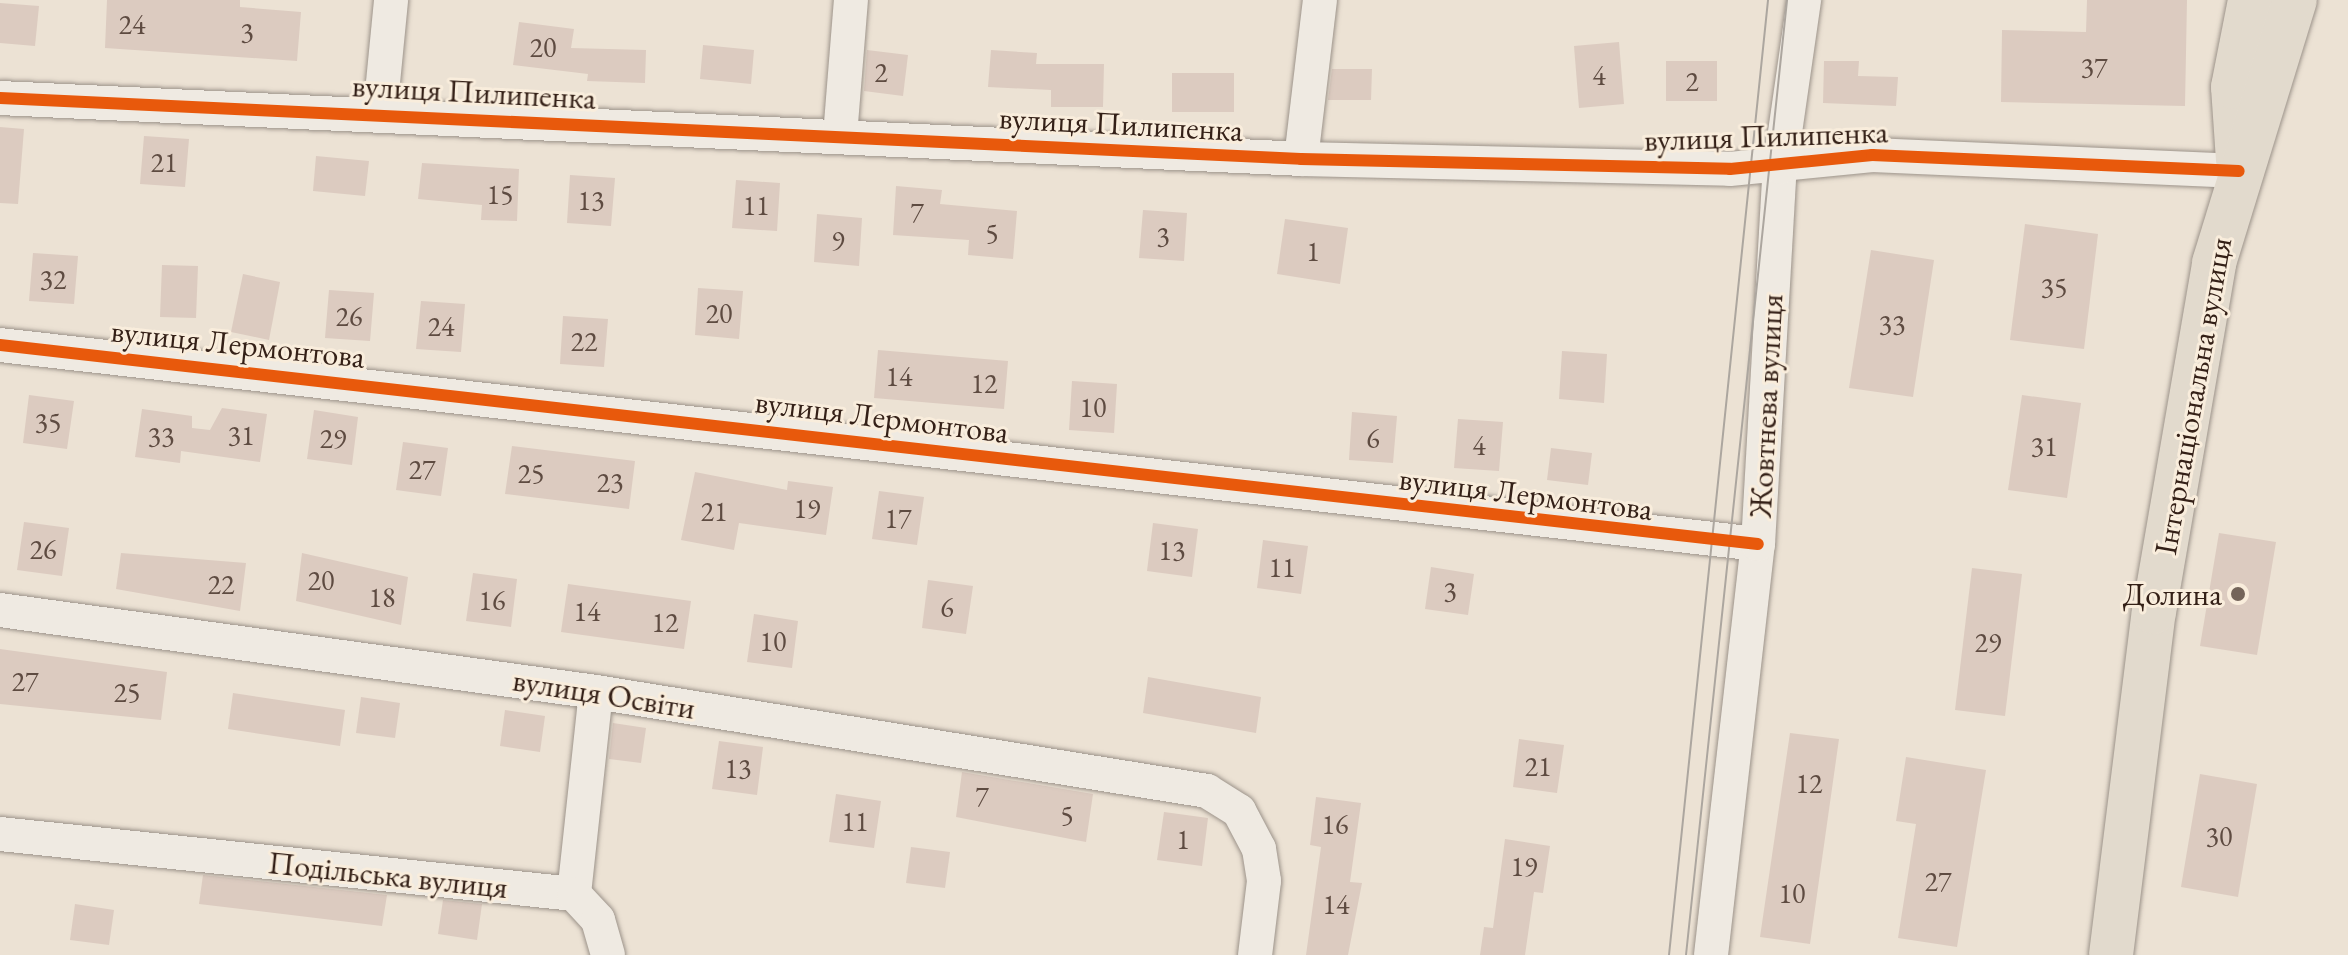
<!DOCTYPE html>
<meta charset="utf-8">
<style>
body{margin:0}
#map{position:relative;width:2348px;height:955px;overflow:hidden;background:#ece2d4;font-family:"EB Garamond",serif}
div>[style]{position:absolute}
.building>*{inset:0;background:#dccbc0}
.roads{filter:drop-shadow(0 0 2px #9c938a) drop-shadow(0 0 2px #9c938a)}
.minor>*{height:34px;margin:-17px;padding:0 17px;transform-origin:17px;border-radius:17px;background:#efeae2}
.major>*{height:44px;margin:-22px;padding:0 22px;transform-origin:22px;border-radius:22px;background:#e2dacd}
.tram>*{height:2px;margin:-1px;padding:0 1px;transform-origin:1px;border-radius:1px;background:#aca69f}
.cycleway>*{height:12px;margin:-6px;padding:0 6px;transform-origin:6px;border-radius:6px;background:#e8590c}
.dots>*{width:22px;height:22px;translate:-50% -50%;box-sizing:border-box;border:4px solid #f9eddc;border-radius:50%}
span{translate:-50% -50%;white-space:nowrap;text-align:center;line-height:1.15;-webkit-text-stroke:6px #f9eddc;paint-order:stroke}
.number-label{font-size:28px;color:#5e4b41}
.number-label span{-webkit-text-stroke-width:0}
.street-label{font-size:32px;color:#342017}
.poi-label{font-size:32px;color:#342017}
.right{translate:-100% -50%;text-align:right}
</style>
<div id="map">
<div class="building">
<div style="clip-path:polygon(107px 0,240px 0,240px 7px,301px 12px,297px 61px,105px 48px)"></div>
<div style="clip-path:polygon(2087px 0,2187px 0,2185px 106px,2001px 102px,2002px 30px,2086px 32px)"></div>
<div style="clip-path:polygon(0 3px,39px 6px,35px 46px,0 43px)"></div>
<div style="clip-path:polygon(519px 22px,574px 29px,571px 48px,646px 50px,645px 83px,587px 81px,588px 74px,513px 65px)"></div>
<div style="clip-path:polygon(1619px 42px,1624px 104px,1579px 108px,1574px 46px)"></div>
<div style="clip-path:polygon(703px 45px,754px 50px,751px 84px,700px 79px)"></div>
<div style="clip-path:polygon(867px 50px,908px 55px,903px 96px,864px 91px)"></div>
<div style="clip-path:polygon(991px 50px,1037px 53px,1036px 64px,1104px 64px,1103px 107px,1051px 107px,1051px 90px,988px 87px)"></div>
<div style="clip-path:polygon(1666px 61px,1717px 61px,1717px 101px,1666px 101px)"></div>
<div style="clip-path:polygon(1824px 61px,1859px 61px,1858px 76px,1898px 77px,1896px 106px,1823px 103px)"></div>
<div style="clip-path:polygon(1332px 69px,1372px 69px,1371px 100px,1328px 100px)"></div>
<div style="clip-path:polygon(1172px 73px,1234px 73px,1234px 112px,1172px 112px)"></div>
<div style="clip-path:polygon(0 127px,24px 129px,18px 204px,0 203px)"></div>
<div style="clip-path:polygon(144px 136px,189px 139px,185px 187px,140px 184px)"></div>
<div style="clip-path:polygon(316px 156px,369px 161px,365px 196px,313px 191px)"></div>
<div style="clip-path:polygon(422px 163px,519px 169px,517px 221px,481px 220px,482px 205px,418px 199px)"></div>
<div style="clip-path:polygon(570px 175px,615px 178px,611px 226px,567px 223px)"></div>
<div style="clip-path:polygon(736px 180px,780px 183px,777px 231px,732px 228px)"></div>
<div style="clip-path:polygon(896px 186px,942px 190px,940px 204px,1017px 211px,1013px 259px,968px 255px,969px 240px,893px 235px)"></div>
<div style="clip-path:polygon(1143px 210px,1187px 213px,1184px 261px,1139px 258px)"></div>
<div style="clip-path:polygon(817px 214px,862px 218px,859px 266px,814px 262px)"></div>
<div style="clip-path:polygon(1285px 219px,1348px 228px,1340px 284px,1277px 274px)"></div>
<div style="clip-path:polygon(2025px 224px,2098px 234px,2084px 349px,2010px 340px)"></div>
<div style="clip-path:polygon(1871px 250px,1934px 260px,1913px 397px,1849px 388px)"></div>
<div style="clip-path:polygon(33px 253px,78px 256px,74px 304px,29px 301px)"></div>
<div style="clip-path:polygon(162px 265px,198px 266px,196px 318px,160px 317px)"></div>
<div style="clip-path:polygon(243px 274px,280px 282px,269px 340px,231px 332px)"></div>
<div style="clip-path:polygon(698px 288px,743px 291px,739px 339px,695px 335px)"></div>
<div style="clip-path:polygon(329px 290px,374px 293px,370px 341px,325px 338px)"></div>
<div style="clip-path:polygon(421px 301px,465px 304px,461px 352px,416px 349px)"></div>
<div style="clip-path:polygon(563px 316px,608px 319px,604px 367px,560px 364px)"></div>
<div style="clip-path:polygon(878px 350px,1008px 361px,1004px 409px,874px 398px)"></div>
<div style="clip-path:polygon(1562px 351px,1607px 354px,1604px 403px,1559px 399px)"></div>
<div style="clip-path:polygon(1072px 381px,1117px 384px,1114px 433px,1069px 430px)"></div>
<div style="clip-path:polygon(29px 395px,74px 401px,67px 449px,23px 443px)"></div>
<div style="clip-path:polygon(2022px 395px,2081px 403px,2067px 498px,2008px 490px)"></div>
<div style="clip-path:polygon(222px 408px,267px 414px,260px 462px,181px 451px,180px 463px,135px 457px,142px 409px,192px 416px,192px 428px,210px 430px)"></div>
<div style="clip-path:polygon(314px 410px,358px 417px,352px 465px,307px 459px)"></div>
<div style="clip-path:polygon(1352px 412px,1397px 416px,1393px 463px,1349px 460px)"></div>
<div style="clip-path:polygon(1458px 419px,1503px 422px,1499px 471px,1454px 468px)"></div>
<div style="clip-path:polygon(403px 442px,448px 448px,441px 496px,396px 490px)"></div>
<div style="clip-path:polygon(512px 446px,635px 461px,629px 509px,505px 494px)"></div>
<div style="clip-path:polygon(1551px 448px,1592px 453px,1588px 485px,1547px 480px)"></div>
<div style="clip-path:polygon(695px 472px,787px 490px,788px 481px,833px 487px,826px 535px,739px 523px,734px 550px,681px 540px)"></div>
<div style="clip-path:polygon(879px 491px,924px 497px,917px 545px,872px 539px)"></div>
<div style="clip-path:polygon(24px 522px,69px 528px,62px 576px,17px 570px)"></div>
<div style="clip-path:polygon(1153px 523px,1198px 529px,1192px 577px,1147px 571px)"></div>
<div style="clip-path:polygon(2219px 533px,2276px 542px,2257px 655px,2200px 646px)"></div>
<div style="clip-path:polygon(1263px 540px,1308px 546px,1301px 594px,1257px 588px)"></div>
<div style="clip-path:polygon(121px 553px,246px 563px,240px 611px,116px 589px)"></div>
<div style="clip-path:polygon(302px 553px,408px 577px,401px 625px,296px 601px)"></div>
<div style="clip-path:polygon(1431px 567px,1474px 574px,1468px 615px,1425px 609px)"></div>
<div style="clip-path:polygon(1972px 568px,2022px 574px,2005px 716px,1955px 710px)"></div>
<div style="clip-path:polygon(473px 573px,517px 579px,511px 627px,466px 621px)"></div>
<div style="clip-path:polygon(928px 580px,973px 586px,966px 634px,922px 628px)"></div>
<div style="clip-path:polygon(568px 584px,691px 601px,684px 649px,561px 632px)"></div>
<div style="clip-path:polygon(754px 614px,798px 621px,792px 668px,747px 662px)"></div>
<div style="clip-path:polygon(0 649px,167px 672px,161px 720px,0 704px)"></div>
<div style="clip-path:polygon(1148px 677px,1261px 697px,1256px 733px,1143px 713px)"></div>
<div style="clip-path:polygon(233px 693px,345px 710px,340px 746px,228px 729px)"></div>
<div style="clip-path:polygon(361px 697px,400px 703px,395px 738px,356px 733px)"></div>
<div style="clip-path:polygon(505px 710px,545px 716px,540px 752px,500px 746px)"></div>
<div style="clip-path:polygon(613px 723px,646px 728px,641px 763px,609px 759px)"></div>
<div style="clip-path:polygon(1790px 733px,1839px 739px,1810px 944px,1760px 937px)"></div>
<div style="clip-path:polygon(1519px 739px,1564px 745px,1557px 793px,1513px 787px)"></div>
<div style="clip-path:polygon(719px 741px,763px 747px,757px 795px,712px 789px)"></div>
<div style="clip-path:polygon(1906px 757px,1986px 770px,1957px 947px,1898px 938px,1916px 824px,1896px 821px)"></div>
<div style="clip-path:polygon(962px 772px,1093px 794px,1086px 842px,956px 817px)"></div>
<div style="clip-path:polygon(2200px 774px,2257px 784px,2238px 897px,2181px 887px)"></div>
<div style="clip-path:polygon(836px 794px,881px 801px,874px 848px,829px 842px)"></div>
<div style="clip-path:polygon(1316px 797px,1361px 803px,1350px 882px,1362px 883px,1348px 955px,1306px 955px,1321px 847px,1310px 845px)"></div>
<div style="clip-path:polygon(1164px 812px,1208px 818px,1202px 866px,1157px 860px)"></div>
<div style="clip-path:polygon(1505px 839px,1550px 846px,1543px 893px,1534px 892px,1525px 955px,1480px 955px,1484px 927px,1493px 928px)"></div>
<div style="clip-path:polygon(911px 847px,950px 852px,945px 888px,906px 883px)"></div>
<div style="clip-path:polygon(203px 875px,387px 895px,382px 926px,199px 904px)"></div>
<div style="clip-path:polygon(443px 900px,482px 904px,477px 940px,438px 934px)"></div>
<div style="clip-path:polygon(75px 904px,114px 910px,109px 945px,70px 940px)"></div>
</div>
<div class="roads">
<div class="minor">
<div style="left:0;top:98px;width:1302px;rotate:2.68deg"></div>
<div style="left:1301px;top:159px;width:429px;rotate:1.3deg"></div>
<div style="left:1730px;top:169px;width:143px;rotate:-5.6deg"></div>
<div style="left:1872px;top:155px;width:367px;rotate:2.5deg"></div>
<div style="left:380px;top:113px;width:114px;rotate:-84.4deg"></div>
<div style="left:840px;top:136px;width:136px;rotate:-85.4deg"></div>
<div style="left:1301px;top:159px;width:160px;rotate:-83.2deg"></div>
<div style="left:0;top:345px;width:1769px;rotate:6.46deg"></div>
<div style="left:0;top:610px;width:602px;rotate:7.83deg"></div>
<div style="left:596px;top:692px;width:619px;rotate:9.2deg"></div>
<div style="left:1207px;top:791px;width:38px;rotate:32deg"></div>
<div style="left:1239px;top:811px;width:43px;rotate:62.2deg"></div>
<div style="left:1259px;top:849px;width:32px;rotate:81deg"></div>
<div style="left:1264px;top:881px;width:75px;rotate:96.9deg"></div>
<div style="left:0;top:834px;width:577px;rotate:5.97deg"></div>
<div style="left:574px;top:894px;width:203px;rotate:-83.8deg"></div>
<div style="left:574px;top:894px;width:35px;rotate:47deg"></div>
<div style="left:598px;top:920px;width:36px;rotate:74deg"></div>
<div style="left:1711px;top:955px;width:414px;rotate:-83.5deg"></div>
<div style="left:1758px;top:544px;width:378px;rotate:-86.7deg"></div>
<div style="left:1780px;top:167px;width:169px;rotate:-81.8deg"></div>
</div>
<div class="major">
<div style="left:2238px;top:160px;width:73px;rotate:-93.9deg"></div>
<div style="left:2233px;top:87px;width:89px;rotate:-78.9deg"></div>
<div style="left:2111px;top:955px;width:346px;rotate:-82.9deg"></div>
<div style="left:2154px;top:612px;width:354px;rotate:-80.2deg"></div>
<div style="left:2214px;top:263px;width:275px;rotate:-72.9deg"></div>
</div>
</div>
<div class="tram">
<div style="left:1669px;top:955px;width:960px;rotate:-84.08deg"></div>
<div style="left:1686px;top:955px;width:960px;rotate:-83.96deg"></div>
</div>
<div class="cycleway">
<div style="left:0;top:98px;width:1302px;rotate:2.68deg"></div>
<div style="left:1301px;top:159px;width:429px;rotate:1.3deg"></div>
<div style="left:1730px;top:169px;width:143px;rotate:-5.6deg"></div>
<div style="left:1872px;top:155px;width:367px;rotate:2.5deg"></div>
<div style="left:0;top:345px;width:1769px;rotate:6.46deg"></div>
</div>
<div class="dots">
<div style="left:2238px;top:594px;background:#746459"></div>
</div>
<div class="number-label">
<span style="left:132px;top:24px">24</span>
<span style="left:247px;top:32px">3</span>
<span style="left:543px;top:47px">20</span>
<span style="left:2094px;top:67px">37</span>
<span style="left:881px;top:72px">2</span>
<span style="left:1599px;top:75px">4</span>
<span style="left:1692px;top:81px">2</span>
<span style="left:164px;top:162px">21</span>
<span style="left:500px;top:194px">15</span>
<span style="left:591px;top:200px">13</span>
<span style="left:756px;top:205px">11</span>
<span style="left:917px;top:212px">7</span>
<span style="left:992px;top:233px">5</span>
<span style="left:1163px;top:236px">3</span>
<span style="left:838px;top:240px">9</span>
<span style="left:1313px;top:251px">1</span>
<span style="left:53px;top:279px">32</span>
<span style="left:2054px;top:287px">35</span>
<span style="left:719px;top:313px">20</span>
<span style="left:349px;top:316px">26</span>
<span style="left:1892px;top:324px">33</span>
<span style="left:441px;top:326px">24</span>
<span style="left:584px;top:341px">22</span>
<span style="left:899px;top:376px">14</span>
<span style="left:984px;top:383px">12</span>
<span style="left:1093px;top:407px">10</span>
<span style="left:48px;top:422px">35</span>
<span style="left:241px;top:435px">31</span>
<span style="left:161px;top:436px">33</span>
<span style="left:333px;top:438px">29</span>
<span style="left:1373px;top:438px">6</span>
<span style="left:1479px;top:445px">4</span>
<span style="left:2044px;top:446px">31</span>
<span style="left:422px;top:469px">27</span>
<span style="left:531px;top:473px">25</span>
<span style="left:610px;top:482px">23</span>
<span style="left:807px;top:508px">19</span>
<span style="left:714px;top:511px">21</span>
<span style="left:898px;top:518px">17</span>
<span style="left:43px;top:549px">26</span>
<span style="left:1172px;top:550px">13</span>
<span style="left:1282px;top:567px">11</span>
<span style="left:321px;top:580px">20</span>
<span style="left:221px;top:584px">22</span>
<span style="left:1450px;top:591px">3</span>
<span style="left:382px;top:597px">18</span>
<span style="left:492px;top:600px">16</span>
<span style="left:947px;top:607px">6</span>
<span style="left:587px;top:611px">14</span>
<span style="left:665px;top:622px">12</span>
<span style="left:773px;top:641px">10</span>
<span style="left:1988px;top:642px">29</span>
<span style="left:25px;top:681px">27</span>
<span style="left:127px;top:692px">25</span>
<span style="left:1538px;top:766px">21</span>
<span style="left:738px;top:768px">13</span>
<span style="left:1809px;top:783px">12</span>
<span style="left:982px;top:796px">7</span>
<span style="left:1067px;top:815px">5</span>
<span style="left:855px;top:821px">11</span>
<span style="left:1335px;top:824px">16</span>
<span style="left:2219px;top:836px">30</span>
<span style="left:1183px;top:839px">1</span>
<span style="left:1524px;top:866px">19</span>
<span style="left:1938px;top:881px">27</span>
<span style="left:1792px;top:893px">10</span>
<span style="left:1336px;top:904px">14</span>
</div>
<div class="street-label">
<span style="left:474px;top:92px;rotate:3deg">вулиця Пилипенка</span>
<span style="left:1121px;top:124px;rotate:3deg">вулиця Пилипенка</span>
<span style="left:1766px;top:136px;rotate:-2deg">вулиця Пилипенка</span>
<span style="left:238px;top:344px;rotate:6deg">вулиця Лермонтова</span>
<span style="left:2193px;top:396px;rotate:-80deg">Інтернаціональна вулиця</span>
<span style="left:1766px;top:406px;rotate:-87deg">Жовтнева вулиця</span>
<span style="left:882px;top:417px;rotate:7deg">вулиця Лермонтова</span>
<span style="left:1526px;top:494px;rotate:7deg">вулиця Лермонтова</span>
<span style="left:604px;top:694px;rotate:9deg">вулиця Освіти</span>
<span style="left:388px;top:875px;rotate:6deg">Подільська вулиця</span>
</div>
<div class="poi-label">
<span class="right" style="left:2222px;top:594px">Долина</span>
</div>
</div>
